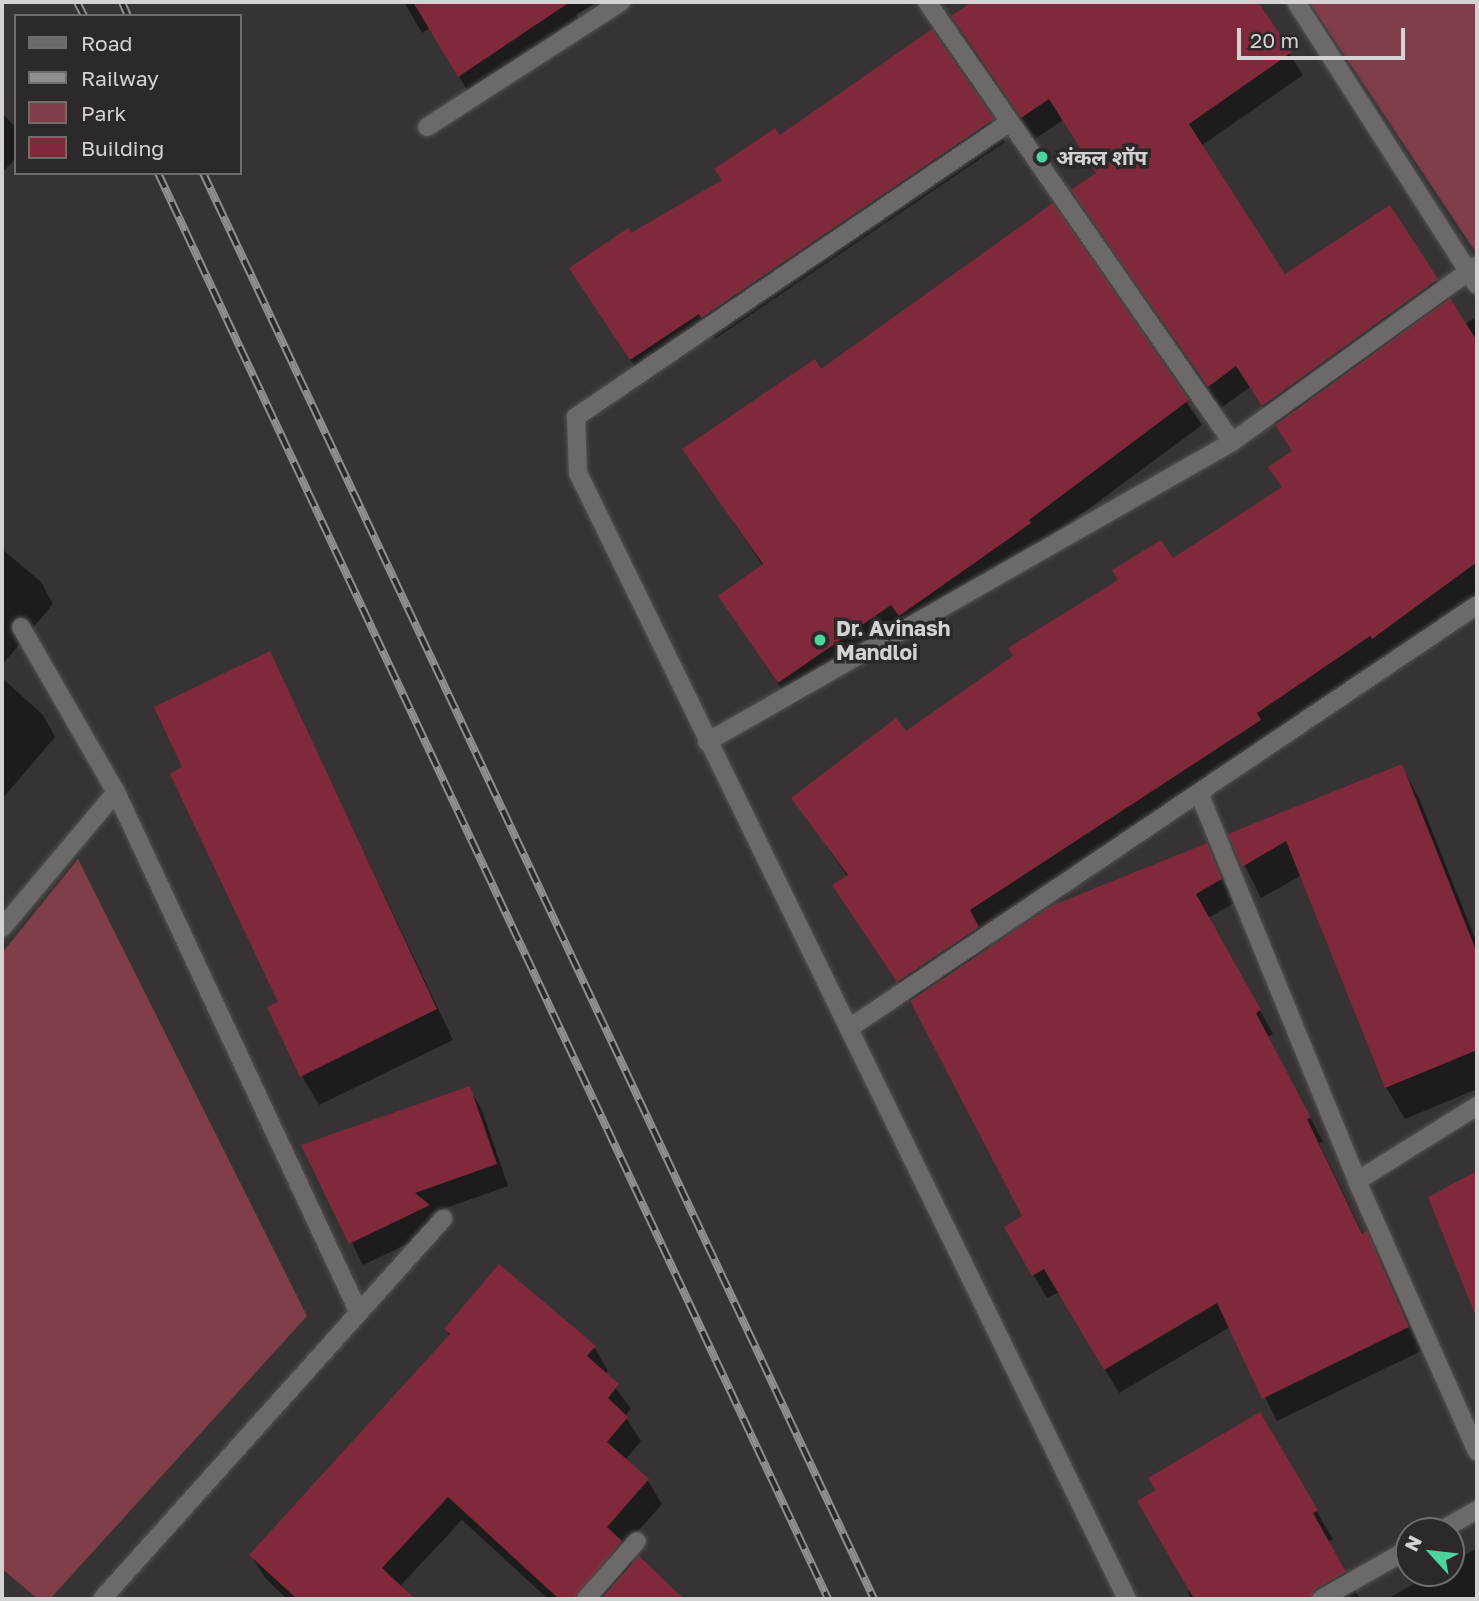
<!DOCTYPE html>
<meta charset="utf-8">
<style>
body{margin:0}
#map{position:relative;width:1479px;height:1601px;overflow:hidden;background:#373334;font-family:"Golos Text","Noto Sans Devanagari",sans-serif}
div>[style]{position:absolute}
.green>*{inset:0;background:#7f3e48}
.shadow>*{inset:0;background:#0007}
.building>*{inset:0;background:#80293a}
.roads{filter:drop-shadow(0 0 2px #555252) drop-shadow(0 0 2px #555252)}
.minor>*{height:18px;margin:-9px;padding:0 9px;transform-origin:9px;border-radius:9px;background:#6d6969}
.rail>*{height:8px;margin-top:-4px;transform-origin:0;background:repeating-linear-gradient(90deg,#2d292a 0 16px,#908e8e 0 32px);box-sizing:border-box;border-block:2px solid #908e8e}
.dots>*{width:19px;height:19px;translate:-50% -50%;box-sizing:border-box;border:4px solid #2d292a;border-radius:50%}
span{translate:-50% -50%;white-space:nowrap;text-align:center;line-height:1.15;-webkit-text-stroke:7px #2d292a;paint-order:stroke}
.poi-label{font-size:21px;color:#d4d2d2;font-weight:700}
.left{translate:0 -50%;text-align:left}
.frame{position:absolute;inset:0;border:4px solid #d4d2d2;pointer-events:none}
.legend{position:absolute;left:14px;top:14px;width:228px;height:161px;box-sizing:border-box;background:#2d292a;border:2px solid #706d6d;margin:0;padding:9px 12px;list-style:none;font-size:21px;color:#d4d2d2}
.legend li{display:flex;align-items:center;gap:14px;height:35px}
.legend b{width:35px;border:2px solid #706d6d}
.north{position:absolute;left:1395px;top:1517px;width:70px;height:70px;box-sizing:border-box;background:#2d292a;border:2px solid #706d6d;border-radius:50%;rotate:297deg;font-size:19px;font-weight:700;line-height:28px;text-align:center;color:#d4d2d2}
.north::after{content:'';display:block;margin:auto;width:24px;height:32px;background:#4bd49b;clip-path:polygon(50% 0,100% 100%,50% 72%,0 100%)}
.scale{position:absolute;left:1237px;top:28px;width:168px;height:32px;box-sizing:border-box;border:4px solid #d4d2d2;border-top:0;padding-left:9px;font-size:21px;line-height:24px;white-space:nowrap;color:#d4d2d2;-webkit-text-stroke:5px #2d292a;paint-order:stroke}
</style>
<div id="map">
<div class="green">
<div style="clip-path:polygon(1309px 2px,1477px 2px,1477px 254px)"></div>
<div style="clip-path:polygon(78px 859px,307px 1316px,50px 1599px,38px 1599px,2px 1569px,2px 953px)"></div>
</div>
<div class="shadow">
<div style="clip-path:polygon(404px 2px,597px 2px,576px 15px,580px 21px,470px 95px,430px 28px,422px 33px)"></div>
<div style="clip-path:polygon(975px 2px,1240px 2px,1255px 26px,1267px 18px,1303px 75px,1201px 146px,1284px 277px,1436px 280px,1465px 324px,1474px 318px,1477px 323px,1477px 595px,1386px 661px,982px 934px,990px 949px,1206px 845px,1234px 903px,1208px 918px,1273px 1034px,1268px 1037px,1323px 1142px,1319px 1143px,1363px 1235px,1366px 1233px,1379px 1257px,1421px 1351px,1277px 1421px,1230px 1327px,1119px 1393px,1059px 1292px,1047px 1298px,1006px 1227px,1024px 1217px,921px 1017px,835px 886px,848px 877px,793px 798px,906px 734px,1283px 489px,1293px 452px,1250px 387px,1221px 408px,1074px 191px,1097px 174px,1063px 120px,1035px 139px,965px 38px,953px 17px)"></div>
<div style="clip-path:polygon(931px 31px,1005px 142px,715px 339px,713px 335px,644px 381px,571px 269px,723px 181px)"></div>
<div style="clip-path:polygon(2px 113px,16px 128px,16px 158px,2px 173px)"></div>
<div style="clip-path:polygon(1052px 206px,1202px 425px,1041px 544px,1044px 548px,914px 639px,906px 627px,793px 706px,720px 597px,763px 566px,685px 450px,821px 371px)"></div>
<div style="clip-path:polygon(2px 549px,41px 582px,53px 604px,2px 665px)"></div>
<div style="clip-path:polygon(270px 654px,453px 1040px,319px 1105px,302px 1076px,280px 1002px,184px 768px)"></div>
<div style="clip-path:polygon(2px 678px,43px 715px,55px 737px,2px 799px)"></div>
<div style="clip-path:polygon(1401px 766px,1419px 798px,1477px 943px,1477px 1089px,1405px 1119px,1386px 1087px,1302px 875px,1261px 898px,1230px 835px)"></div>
<div style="clip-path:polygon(469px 1088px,482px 1110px,508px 1186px,432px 1213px,441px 1228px,363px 1265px,304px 1146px)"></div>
<div style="clip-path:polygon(1477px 1173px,1477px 1315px,1431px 1198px)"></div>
<div style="clip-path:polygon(446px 1330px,594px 1347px,608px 1371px,605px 1374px,631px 1409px,625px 1416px,641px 1441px,625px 1460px,648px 1481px,662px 1504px,624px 1547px,634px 1565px,639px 1559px,682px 1599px,548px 1599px,462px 1520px,399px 1587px,413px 1599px,287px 1599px,265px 1578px,251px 1555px,450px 1337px)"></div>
<div style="clip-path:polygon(1259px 1415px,1333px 1539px,1328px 1542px,1360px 1599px,1191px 1599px,1188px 1593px)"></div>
<div style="clip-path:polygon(1477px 1548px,1477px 1599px,1387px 1599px,1433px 1573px,1451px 1573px,1451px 1563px)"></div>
</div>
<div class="building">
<div style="clip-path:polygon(413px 2px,570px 2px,458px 77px)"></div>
<div style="clip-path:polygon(972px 2px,1258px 2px,1292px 52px,1189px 124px,1285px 274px,1390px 205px,1438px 279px,1262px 406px,1236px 366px,1208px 387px,1071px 190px,1096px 173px,1049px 99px,1021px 118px,951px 16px)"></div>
<div style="clip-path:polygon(932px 29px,994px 119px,701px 318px,699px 314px,630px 360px,569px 268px,628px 228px,631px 233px,722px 180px,714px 169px,775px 128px,780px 135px)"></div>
<div style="clip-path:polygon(1053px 203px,1189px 400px,1029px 520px,1031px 523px,899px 616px,891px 605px,778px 683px,718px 596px,763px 564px,682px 449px,815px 359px,821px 369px)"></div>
<div style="clip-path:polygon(1450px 298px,1477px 341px,1477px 562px,1372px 639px,1370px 636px,1257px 713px,1261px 720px,970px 910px,979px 927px,897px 982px,832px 885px,848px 875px,791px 798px,896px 718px,906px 731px,1013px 656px,1008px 648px,1118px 580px,1112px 570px,1161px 540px,1173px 558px,1282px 487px,1268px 467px,1292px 451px,1275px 425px)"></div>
<div style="clip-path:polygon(270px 651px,437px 1009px,300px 1077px,267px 1007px,278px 1002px,170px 774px,182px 767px,154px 707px)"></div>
<div style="clip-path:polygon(1402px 764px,1477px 953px,1477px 1050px,1385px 1088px,1286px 841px,1242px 867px,1228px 834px)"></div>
<div style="clip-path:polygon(1207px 843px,1222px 879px,1196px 894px,1261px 1010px,1256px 1013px,1311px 1118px,1307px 1119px,1362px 1234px,1367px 1231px,1409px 1327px,1262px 1399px,1217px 1303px,1104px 1370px,1044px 1269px,1032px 1276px,1004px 1227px,1022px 1216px,910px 1001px,1051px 906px)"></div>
<div style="clip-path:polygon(470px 1086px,497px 1164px,415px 1193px,430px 1205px,349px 1244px,301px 1145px)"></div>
<div style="clip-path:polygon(1477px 1171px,1477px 1313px,1475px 1314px,1428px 1197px)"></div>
<div style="clip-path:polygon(499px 1264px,596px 1346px,587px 1356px,619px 1384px,608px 1398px,628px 1417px,607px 1442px,649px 1479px,607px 1527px,622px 1541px,575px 1599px,559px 1599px,448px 1497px,382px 1568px,415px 1599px,297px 1599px,249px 1555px,450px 1334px,444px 1329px)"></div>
<div style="clip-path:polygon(1260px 1412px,1318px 1510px,1313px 1513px,1346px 1572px,1315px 1590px,1310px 1599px,1194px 1599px,1137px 1501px,1156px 1490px,1148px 1478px)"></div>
<div style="clip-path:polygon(639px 1556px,684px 1599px,601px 1599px)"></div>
</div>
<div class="roads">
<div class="minor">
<div style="left:927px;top:2px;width:535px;rotate:55.27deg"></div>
<div style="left:1296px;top:2px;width:336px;rotate:57.4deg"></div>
<div style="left:1010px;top:122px;width:525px;rotate:145.8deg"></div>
<div style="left:576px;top:417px;width:56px;rotate:88deg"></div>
<div style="left:578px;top:473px;width:1253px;rotate:64.01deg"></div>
<div style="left:427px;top:127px;width:231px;rotate:-32.8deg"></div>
<div style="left:21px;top:627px;width:190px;rotate:60.1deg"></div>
<div style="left:116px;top:792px;width:573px;rotate:65deg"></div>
<div style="left:707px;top:742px;width:605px;rotate:-29.74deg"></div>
<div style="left:1232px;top:442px;width:302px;rotate:-35.8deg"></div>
<div style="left:1199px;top:793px;width:419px;rotate:67.8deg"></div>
<div style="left:1357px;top:1181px;width:296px;rotate:66.1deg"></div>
<div style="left:2px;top:928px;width:177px;rotate:-50deg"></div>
<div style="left:851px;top:1027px;width:755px;rotate:-33.98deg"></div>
<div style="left:1357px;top:1181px;width:142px;rotate:-32deg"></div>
<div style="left:1440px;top:1531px;width:43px;rotate:-29.6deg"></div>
<div style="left:102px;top:1599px;width:511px;rotate:-48.1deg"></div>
<div style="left:586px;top:1599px;width:77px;rotate:-48.7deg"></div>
<div style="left:1321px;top:1599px;width:101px;rotate:-29.6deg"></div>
</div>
</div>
<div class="rail">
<div style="left:77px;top:2px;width:16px;rotate:63deg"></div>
<div style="left:122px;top:2px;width:15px;rotate:67deg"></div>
<div style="left:158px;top:173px;width:1576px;rotate:64.83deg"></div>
<div style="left:203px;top:173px;width:1576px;rotate:64.8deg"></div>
</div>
<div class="dots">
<div style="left:1042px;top:157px;background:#4bd49b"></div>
<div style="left:820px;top:640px;background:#4bd49b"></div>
</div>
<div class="poi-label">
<span class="left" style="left:1056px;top:157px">अंकल शॉप</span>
<span class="left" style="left:836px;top:640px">Dr. Avinash<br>Mandloi</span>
</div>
<div class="frame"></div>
<ul class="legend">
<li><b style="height:9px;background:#6d6969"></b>Road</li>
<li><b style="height:9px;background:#908e8e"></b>Railway</li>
<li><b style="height:19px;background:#7f3e48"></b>Park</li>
<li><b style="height:19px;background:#80293a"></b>Building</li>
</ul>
<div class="north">N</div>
<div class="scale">20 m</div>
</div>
